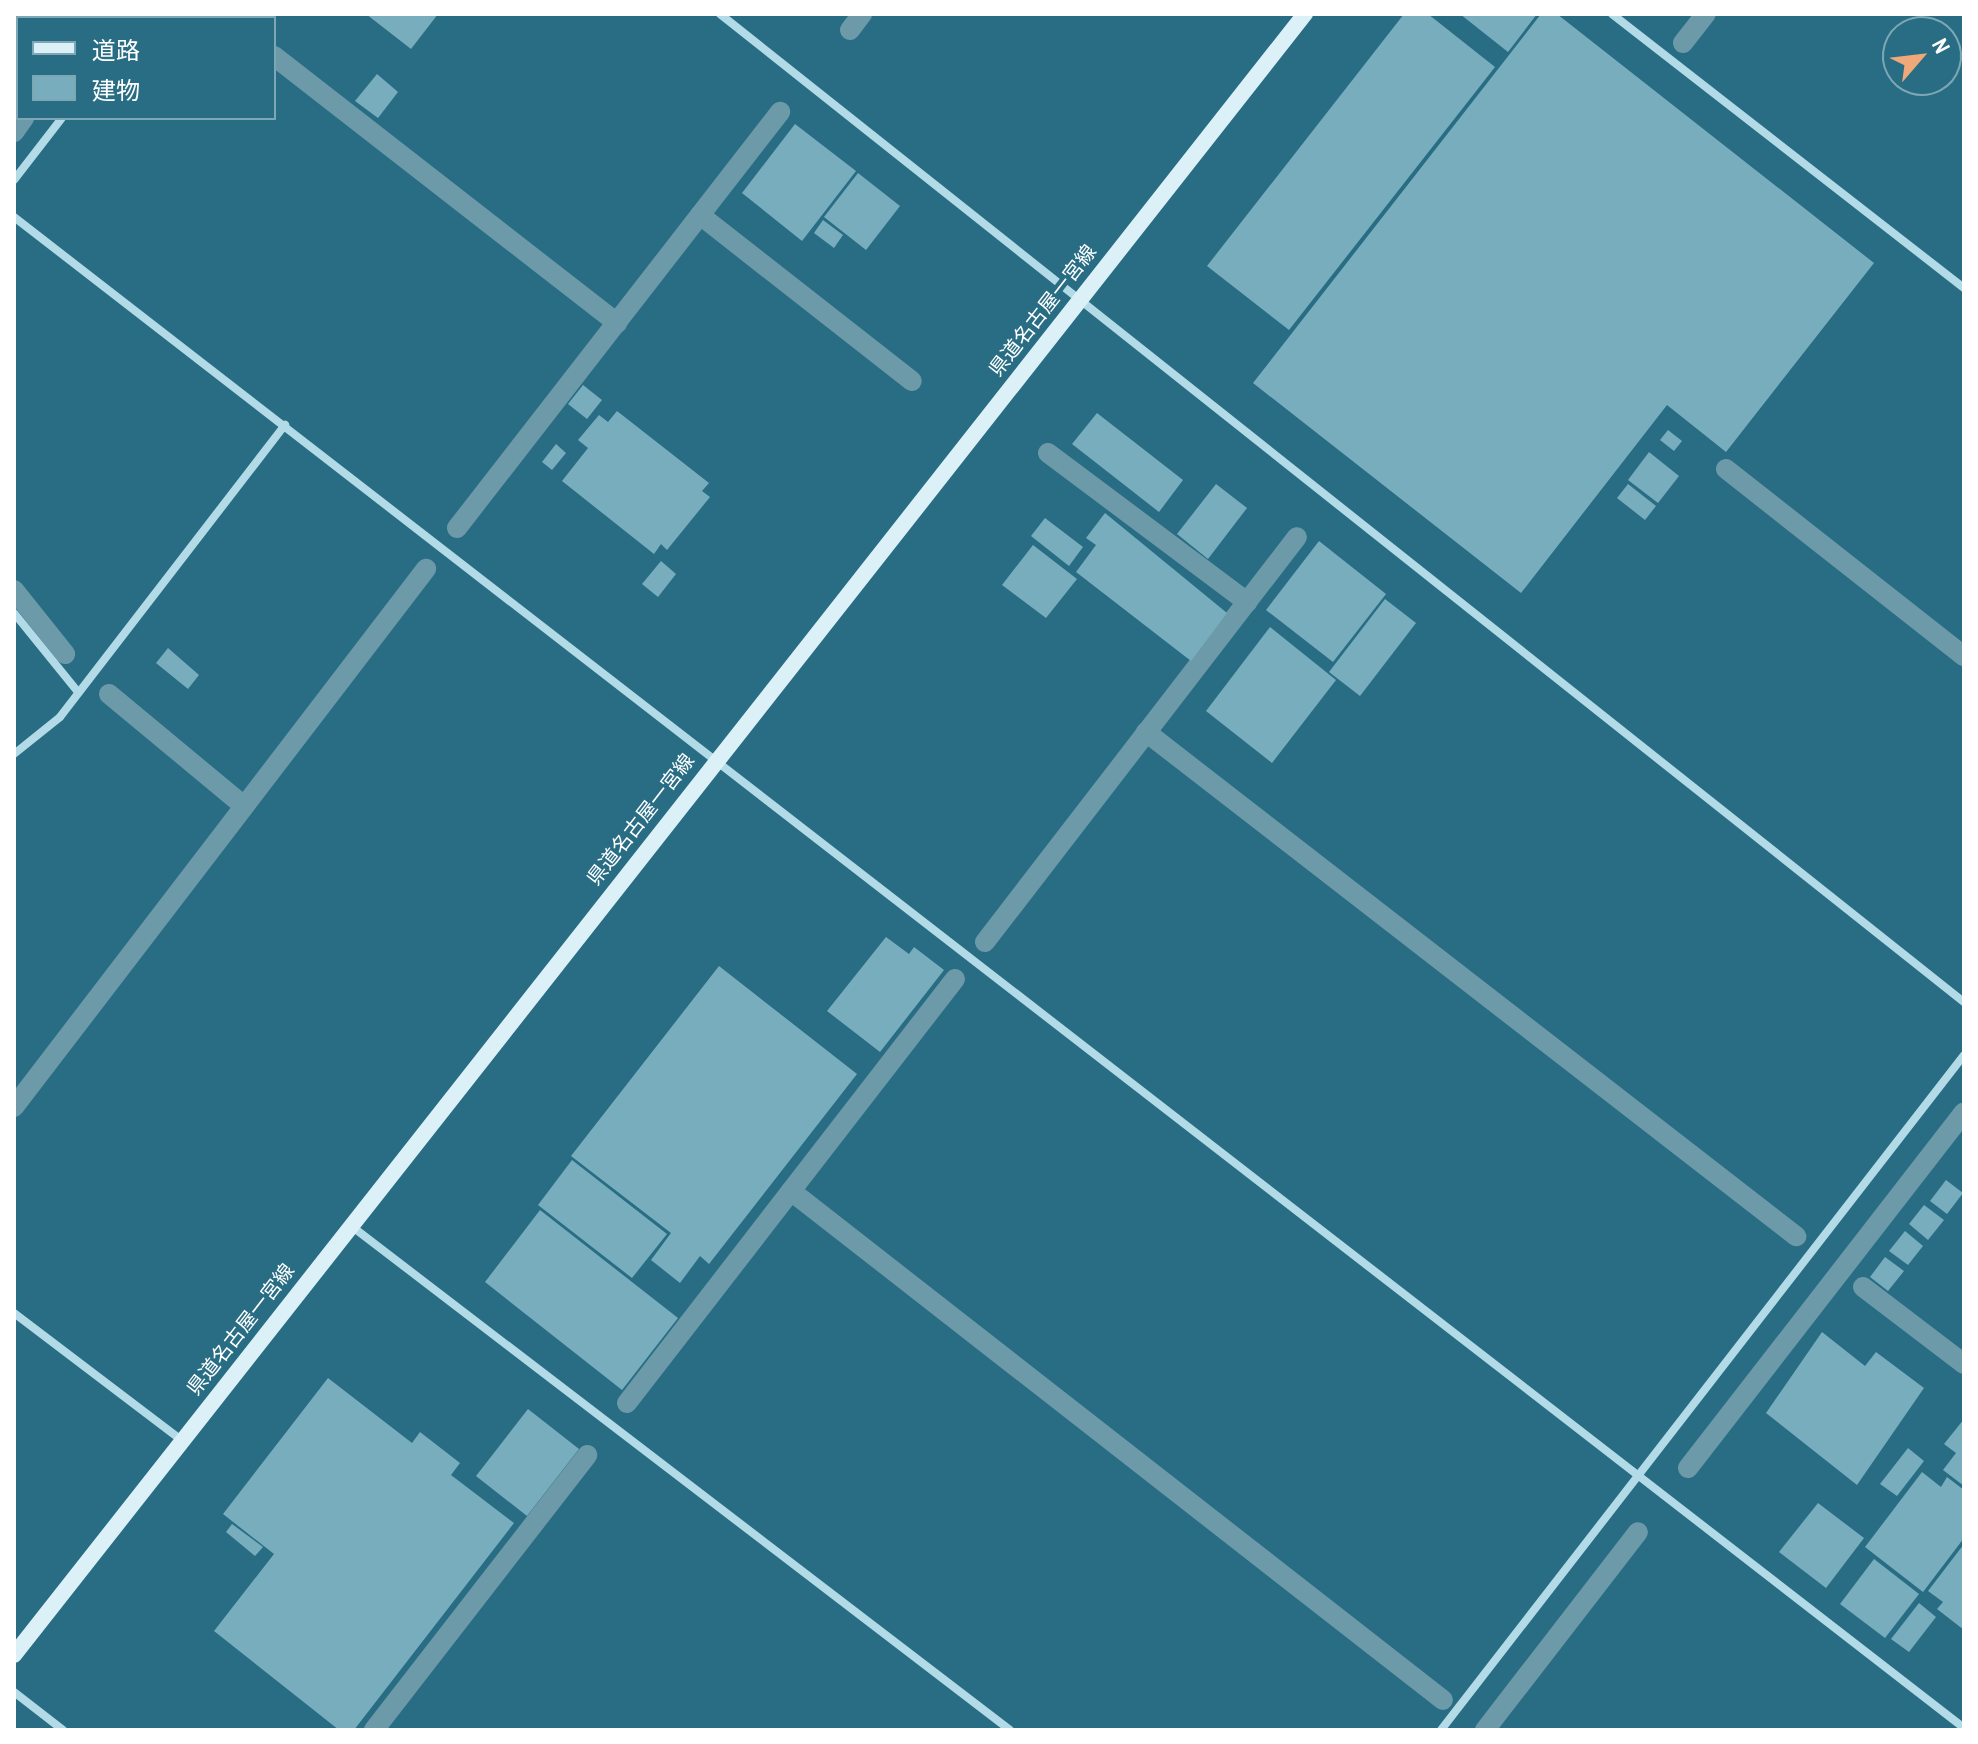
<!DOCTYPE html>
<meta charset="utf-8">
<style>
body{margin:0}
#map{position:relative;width:1978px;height:1744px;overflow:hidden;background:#286d84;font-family:"Archivo Narrow","Noto Sans JP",sans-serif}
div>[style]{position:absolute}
.stream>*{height:20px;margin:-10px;padding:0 10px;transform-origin:10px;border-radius:10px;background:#6d9aa9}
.building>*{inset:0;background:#78adbe}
.street>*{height:8px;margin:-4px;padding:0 4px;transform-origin:4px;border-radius:4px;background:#b2dae7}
.secondary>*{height:16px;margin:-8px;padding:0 8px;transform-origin:8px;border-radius:8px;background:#dcf0f7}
span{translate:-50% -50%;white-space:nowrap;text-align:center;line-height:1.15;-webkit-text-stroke:8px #286d84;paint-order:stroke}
.street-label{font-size:20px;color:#fff}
.frame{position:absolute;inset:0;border:16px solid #fff;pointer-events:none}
.legend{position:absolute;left:16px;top:16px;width:260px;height:104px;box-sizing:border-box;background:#286d84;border:2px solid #7ea7b5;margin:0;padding:10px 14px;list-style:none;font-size:24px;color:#fff}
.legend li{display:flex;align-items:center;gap:16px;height:40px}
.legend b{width:40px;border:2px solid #7ea7b5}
.north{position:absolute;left:1882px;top:16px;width:80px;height:80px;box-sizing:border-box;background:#286d84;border:2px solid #7ea7b5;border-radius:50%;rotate:62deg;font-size:22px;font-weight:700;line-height:32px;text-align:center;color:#fff}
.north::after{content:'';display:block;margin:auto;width:28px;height:36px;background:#efa879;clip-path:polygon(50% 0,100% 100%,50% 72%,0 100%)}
</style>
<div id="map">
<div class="stream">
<div style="left:220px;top:14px;width:6px;rotate:39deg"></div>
<div style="left:102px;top:18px;width:5px;rotate:-53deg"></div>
<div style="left:850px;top:30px;width:20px;rotate:-53deg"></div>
<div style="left:1683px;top:43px;width:37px;rotate:-52deg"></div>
<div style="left:274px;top:56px;width:435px;rotate:37.9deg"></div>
<div style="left:14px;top:132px;width:17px;rotate:-54deg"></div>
<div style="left:700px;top:215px;width:269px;rotate:38.1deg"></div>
<div style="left:1048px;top:453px;width:249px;rotate:36.8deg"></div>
<div style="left:1726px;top:469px;width:303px;rotate:38.2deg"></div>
<div style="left:457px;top:528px;width:527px;rotate:-52.17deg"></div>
<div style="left:14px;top:590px;width:82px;rotate:51.4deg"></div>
<div style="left:109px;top:694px;width:175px;rotate:39.7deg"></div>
<div style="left:1146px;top:732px;width:823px;rotate:37.79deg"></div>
<div style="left:985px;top:942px;width:511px;rotate:-52.39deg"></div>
<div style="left:14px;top:1107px;width:678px;rotate:-52.56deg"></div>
<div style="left:791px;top:1191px;width:827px;rotate:37.98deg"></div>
<div style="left:1863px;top:1287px;width:127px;rotate:37.3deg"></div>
<div style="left:627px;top:1403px;width:536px;rotate:-52.28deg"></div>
<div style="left:1688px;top:1468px;width:450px;rotate:-52.2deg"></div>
<div style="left:374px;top:1730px;width:348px;rotate:-52.2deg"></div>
<div style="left:1485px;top:1730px;width:250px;rotate:-52.3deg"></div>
</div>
<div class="building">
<div style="clip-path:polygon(16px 14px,93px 14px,90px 18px)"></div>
<div style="clip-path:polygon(366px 14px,438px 14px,411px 49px)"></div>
<div style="clip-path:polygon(1404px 14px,1428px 14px,1495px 67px,1289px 330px,1207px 266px)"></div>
<div style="clip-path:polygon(1460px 14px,1537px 14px,1508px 52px)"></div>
<div style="clip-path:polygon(1541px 14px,1557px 14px,1874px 263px,1726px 452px,1667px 405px,1521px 593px,1253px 383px)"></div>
<div style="clip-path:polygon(377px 74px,398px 92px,378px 118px,355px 101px)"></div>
<div style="clip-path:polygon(795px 124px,856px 171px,802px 241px,742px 193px)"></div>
<div style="clip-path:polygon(858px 173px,900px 206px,866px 250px,824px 217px)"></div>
<div style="clip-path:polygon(823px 220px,843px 235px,834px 248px,814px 233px)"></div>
<div style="clip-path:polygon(583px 385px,602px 400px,587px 419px,568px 404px)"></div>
<div style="clip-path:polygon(617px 411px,709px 483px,702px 491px,710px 497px,667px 550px,661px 544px,654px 554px,562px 481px,588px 448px,578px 440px,599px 415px,608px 422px)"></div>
<div style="clip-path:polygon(1097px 413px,1183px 480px,1159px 512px,1072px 444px)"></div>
<div style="clip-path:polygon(1668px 430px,1682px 441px,1674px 451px,1660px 440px)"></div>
<div style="clip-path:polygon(556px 444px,566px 453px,552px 470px,542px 462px)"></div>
<div style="clip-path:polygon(1649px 452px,1679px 476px,1658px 503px,1628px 480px)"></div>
<div style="clip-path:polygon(1216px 484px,1247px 508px,1208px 559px,1177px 534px)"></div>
<div style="clip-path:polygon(1628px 484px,1656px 506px,1645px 520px,1617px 498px)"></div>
<div style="clip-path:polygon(1105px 513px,1227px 613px,1191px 661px,1076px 572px,1096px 545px,1086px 538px)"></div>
<div style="clip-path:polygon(1045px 518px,1083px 547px,1069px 566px,1031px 536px)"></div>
<div style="clip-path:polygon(1319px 541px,1386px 594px,1333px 662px,1266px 610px)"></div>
<div style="clip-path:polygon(1033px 545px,1077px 579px,1046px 618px,1002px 585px)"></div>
<div style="clip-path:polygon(661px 561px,676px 574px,658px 597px,642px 584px)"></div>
<div style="clip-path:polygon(1385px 599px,1416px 623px,1360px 696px,1329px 672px)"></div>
<div style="clip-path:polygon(1270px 627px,1336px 680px,1272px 763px,1206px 711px)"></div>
<div style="clip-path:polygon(168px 648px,199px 675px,188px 689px,156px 663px)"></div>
<div style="clip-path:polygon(886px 937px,909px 954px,914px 947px,944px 970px,880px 1052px,827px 1011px)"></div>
<div style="clip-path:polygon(719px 966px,857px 1074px,709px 1264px,700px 1256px,680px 1283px,651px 1260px,671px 1233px,571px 1156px)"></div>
<div style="clip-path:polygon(572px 1160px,667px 1234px,632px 1278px,538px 1205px)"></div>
<div style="clip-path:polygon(1946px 1180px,1963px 1193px,1947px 1214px,1930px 1201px)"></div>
<div style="clip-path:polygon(1924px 1205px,1944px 1220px,1928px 1240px,1909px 1224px)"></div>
<div style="clip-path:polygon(540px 1210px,678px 1318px,622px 1390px,485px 1282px)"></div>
<div style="clip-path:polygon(1905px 1231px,1923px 1246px,1908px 1265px,1889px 1251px)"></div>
<div style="clip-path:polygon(1885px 1257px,1904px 1271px,1888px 1291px,1870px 1277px)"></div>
<div style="clip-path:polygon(1822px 1332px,1865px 1366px,1876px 1352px,1924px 1388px,1857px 1485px,1766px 1413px)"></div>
<div style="clip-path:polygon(328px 1378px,412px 1443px,420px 1432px,460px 1463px,451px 1475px,514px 1523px,354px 1730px,339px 1730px,214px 1631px,274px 1554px,223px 1514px)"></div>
<div style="clip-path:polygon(528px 1409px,579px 1449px,527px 1516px,476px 1476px)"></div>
<div style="clip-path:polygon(1964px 1419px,1964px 1486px,1943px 1470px,1956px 1453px,1944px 1444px)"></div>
<div style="clip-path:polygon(1908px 1448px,1924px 1461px,1897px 1496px,1880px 1484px)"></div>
<div style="clip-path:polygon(1922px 1472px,1941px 1487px,1947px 1477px,1964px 1490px,1964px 1538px,1923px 1592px,1865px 1547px)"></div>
<div style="clip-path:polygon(1818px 1503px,1864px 1538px,1826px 1588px,1779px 1552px)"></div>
<div style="clip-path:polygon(232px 1524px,263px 1547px,255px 1556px,226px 1532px)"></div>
<div style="clip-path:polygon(1964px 1544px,1964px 1630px,1937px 1609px,1943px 1602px,1928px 1591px)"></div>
<div style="clip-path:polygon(1874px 1559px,1919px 1594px,1885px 1638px,1840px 1604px)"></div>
<div style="clip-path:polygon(1919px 1603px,1936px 1617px,1909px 1652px,1891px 1639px)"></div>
</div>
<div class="street">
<div style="left:720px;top:14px;width:1589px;rotate:38.46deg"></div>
<div style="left:1612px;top:14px;width:446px;rotate:37.9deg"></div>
<div style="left:140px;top:18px;width:5px;rotate:-53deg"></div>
<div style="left:14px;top:180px;width:78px;rotate:-52.3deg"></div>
<div style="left:14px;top:217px;width:2467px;rotate:37.77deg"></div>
<div style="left:14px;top:613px;width:102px;rotate:51deg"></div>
<div style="left:14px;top:754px;width:59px;rotate:-38.8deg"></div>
<div style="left:60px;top:717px;width:369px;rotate:-52.4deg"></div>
<div style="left:350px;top:1225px;width:831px;rotate:37.42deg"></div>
<div style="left:14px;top:1313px;width:208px;rotate:37.2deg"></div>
<div style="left:14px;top:1692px;width:62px;rotate:37.8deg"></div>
<div style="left:1441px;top:1730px;width:854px;rotate:-52.23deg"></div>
</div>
<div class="secondary">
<div style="left:14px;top:1655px;width:2088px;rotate:-51.81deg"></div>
</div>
<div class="street-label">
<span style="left:1042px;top:310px;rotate:-52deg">県道名古屋一宮線</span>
<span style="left:640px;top:819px;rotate:-52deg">県道名古屋一宮線</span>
<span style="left:240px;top:1329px;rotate:-52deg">県道名古屋一宮線</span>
</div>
<div class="frame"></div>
<ul class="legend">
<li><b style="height:10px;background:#dcf0f7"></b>道路</li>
<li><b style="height:22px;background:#78adbe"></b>建物</li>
</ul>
<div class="north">N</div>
</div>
